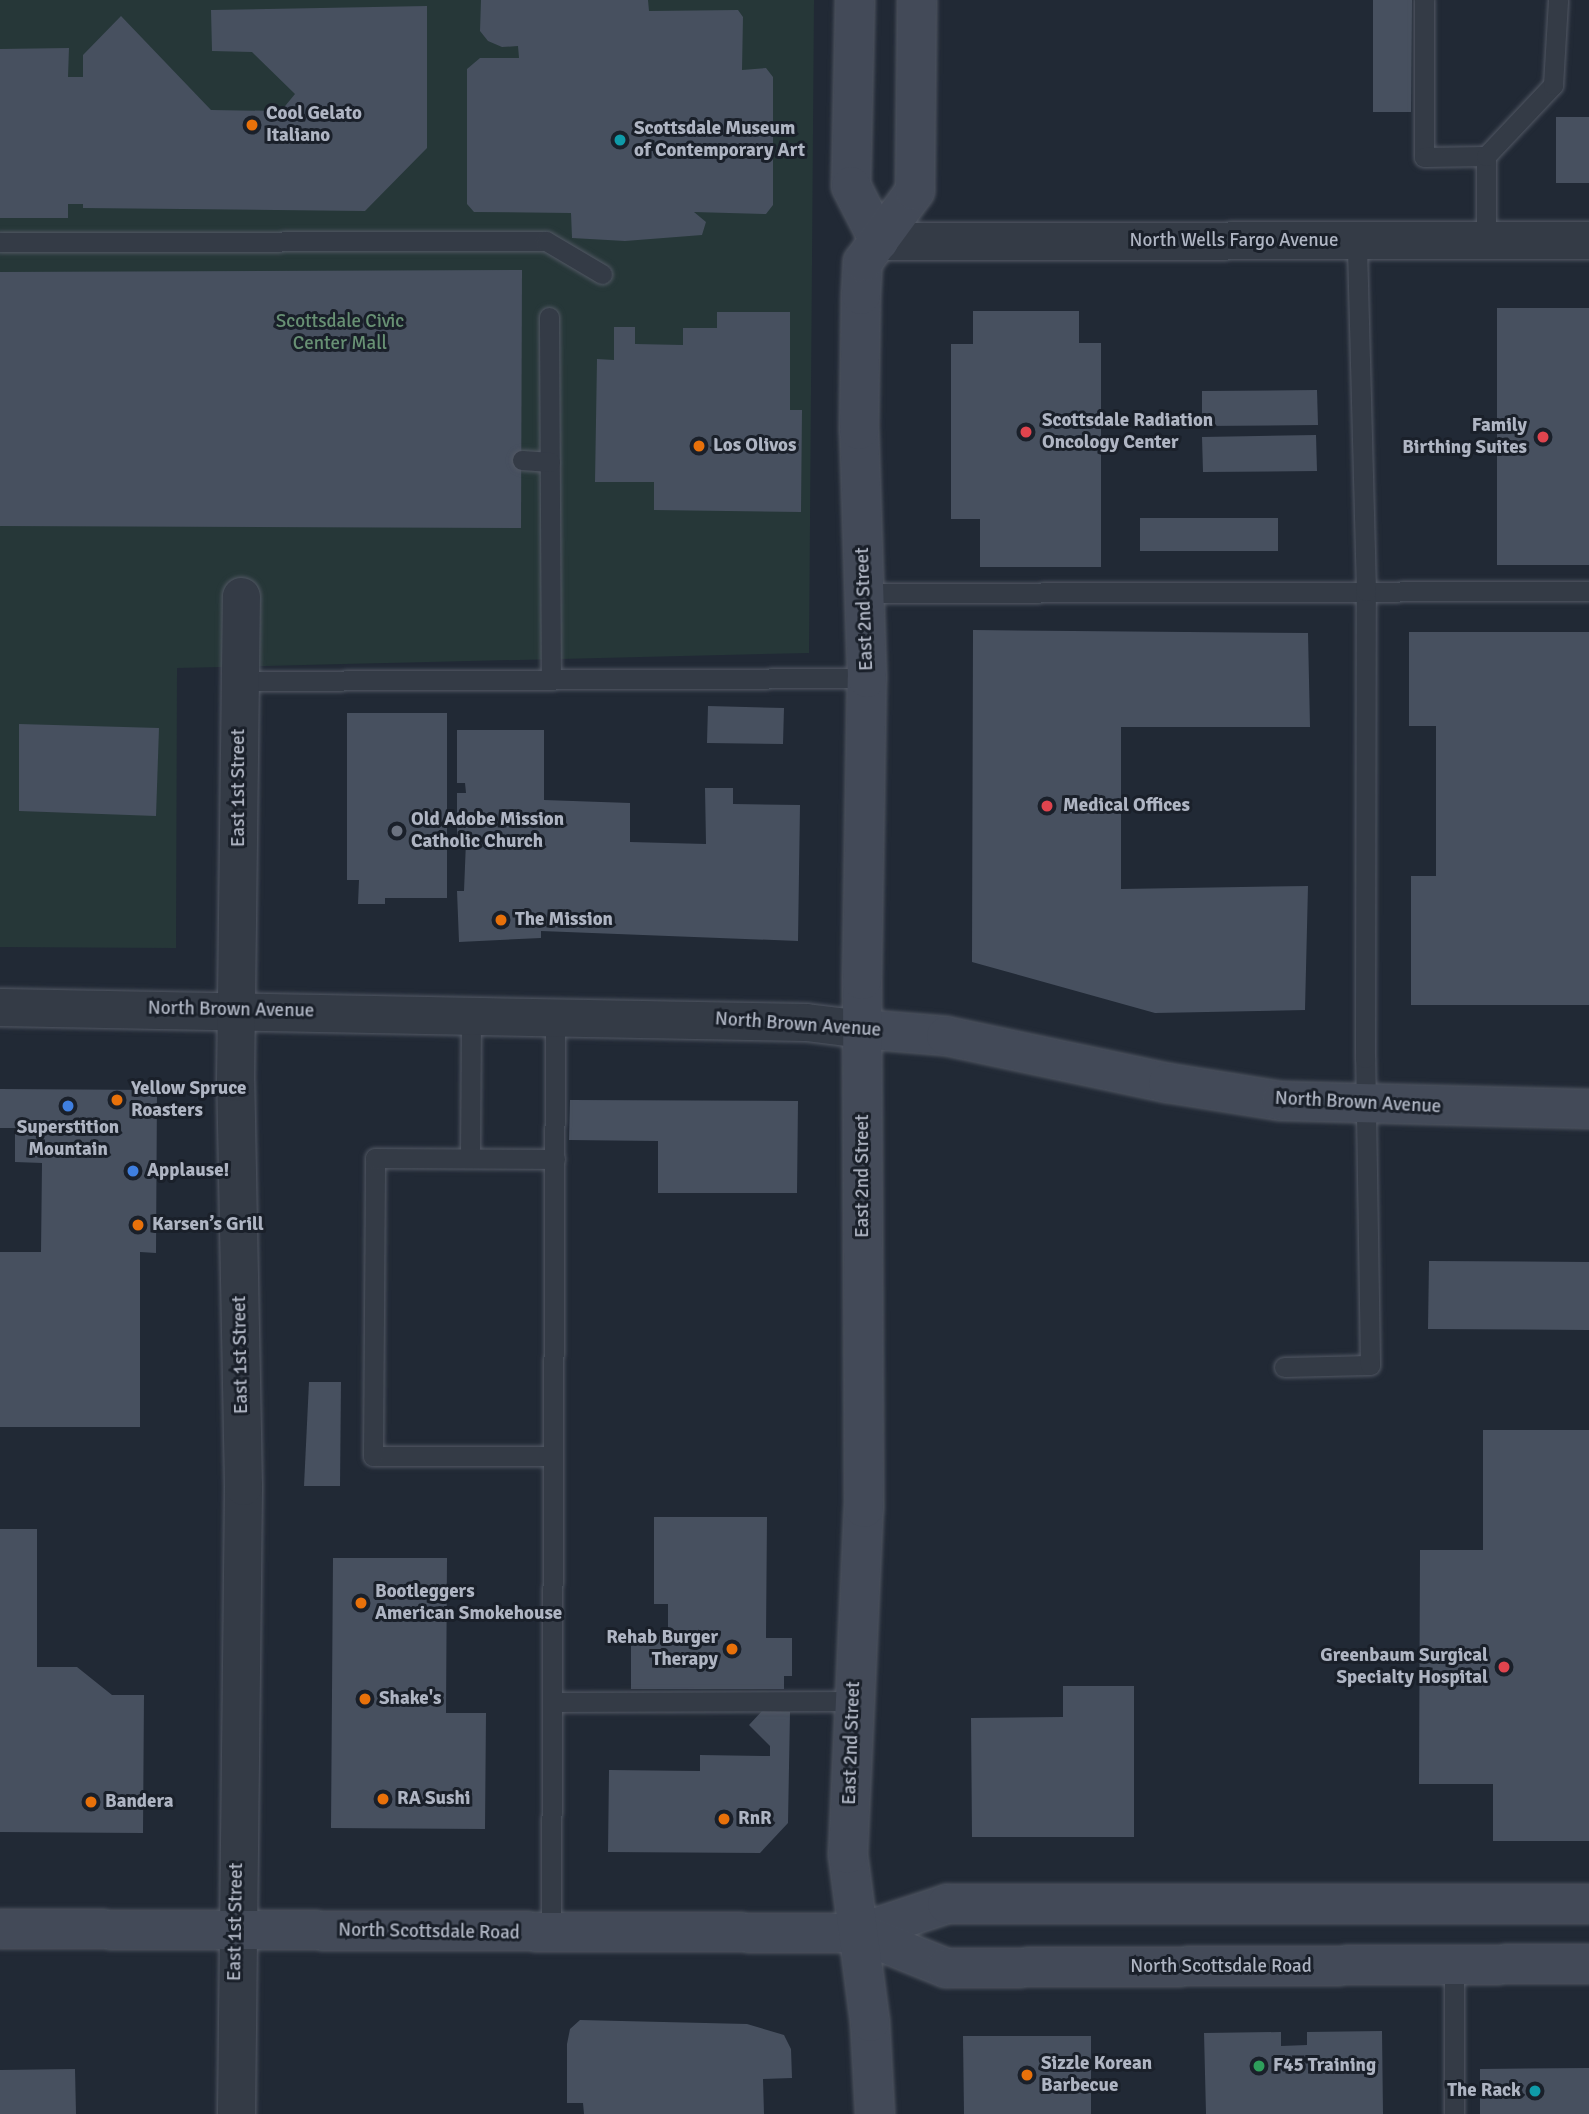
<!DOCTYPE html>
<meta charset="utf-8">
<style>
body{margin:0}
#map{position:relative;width:1589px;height:2114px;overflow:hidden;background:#212935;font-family:Signika,sans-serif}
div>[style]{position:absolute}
.green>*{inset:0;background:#263738}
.building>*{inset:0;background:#47505f}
.roads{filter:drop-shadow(0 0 2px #525864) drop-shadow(0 0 2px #525864)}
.lane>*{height:19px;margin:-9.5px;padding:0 9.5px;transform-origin:9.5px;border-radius:9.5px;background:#343b46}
.street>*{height:37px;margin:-18.5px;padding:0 18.5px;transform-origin:18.5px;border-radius:18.5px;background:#343b46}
.secondary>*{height:38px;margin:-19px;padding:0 19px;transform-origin:19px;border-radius:19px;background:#434a58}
.dots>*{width:19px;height:19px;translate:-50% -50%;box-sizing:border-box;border:4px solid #1a202a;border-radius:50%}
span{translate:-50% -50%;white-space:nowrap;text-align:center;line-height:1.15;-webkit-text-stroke:6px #1a202a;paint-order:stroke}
.poi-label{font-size:19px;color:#afb5c3;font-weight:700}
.left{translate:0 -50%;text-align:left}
.right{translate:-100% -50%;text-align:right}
.street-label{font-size:19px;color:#afb5c3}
.park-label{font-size:19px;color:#689174}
</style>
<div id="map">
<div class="green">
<div style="clip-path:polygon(0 0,814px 0,809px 653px,177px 668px,176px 948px,0 947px)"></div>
</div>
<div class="building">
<div style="clip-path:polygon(481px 0,648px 0,649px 11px,738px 10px,743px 17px,742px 70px,766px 68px,773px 77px,773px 205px,766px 214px,694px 212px,706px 222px,702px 235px,625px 241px,572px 238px,571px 213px,474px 212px,467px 204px,467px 69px,480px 58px,519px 58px,518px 46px,502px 47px,488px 41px,480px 31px)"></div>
<div style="clip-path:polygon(1373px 0,1412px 0,1411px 112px,1373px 112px)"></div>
<div style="clip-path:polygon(427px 6px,427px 148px,365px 211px,83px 208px,83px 204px,68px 204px,68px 218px,0 218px,0 49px,69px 48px,68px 77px,83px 77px,83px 55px,121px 16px,211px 110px,281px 111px,295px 94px,252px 52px,212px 51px,211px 10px)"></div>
<div style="clip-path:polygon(1556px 117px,1589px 117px,1589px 183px,1556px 183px)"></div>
<div style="clip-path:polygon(522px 270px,521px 528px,0 526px,0 272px)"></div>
<div style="clip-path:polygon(1497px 308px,1589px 308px,1589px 565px,1497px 565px)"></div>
<div style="clip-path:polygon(973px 311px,1079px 311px,1079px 343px,1101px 343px,1101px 567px,980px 567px,980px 519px,951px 519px,951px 344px,973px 344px)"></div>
<div style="clip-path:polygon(717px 312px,790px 312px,790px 410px,802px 410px,801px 512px,654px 510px,654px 482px,595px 482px,597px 359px,614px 360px,614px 327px,635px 327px,635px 344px,683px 345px,683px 328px,717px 328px)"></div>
<div style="clip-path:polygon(1317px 390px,1318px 425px,1202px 426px,1202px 391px)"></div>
<div style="clip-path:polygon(1316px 435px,1317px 471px,1203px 472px,1202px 437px)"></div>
<div style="clip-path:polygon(1140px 518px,1278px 518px,1278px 551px,1140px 551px)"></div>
<div style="clip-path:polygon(973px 630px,1308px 633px,1310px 727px,1121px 727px,1121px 889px,1308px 886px,1305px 1010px,1155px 1013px,972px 962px)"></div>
<div style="clip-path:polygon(1409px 632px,1589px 632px,1589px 1005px,1411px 1005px,1411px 876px,1436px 876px,1436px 726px,1409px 726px)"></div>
<div style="clip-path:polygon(708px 706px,784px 708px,783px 744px,707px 743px)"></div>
<div style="clip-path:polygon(347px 713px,447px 713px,447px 898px,385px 898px,385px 904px,358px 904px,359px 880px,347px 880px)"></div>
<div style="clip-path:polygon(19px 724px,159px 728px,156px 816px,19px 811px)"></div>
<div style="clip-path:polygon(457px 730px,544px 730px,544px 800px,630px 803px,630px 842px,706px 844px,705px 788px,733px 788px,733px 804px,800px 805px,798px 941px,541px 931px,541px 938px,459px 942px,457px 891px,464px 891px,466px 841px,457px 841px,457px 793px,466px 793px,465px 783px,457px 783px)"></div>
<div style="clip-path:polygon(0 1089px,157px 1090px,156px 1253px,140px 1252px,140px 1427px,0 1427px,0 1252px,41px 1252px,42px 1163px,15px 1162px,15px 1128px,0 1128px)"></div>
<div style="clip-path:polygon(570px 1100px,798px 1101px,797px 1193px,658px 1193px,658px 1141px,569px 1140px)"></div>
<div style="clip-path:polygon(1429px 1261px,1589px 1262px,1589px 1330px,1428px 1329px)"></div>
<div style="clip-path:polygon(309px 1382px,341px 1382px,340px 1486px,304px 1486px)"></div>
<div style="clip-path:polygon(1483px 1430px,1589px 1430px,1589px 1841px,1493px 1841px,1493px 1784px,1419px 1784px,1420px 1550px,1483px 1550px)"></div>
<div style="clip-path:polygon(654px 1517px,767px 1517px,766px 1638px,792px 1638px,792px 1676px,784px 1676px,784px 1689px,631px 1689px,631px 1636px,668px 1636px,668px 1604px,654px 1604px)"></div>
<div style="clip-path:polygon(0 1529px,37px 1529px,37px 1667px,77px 1667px,112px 1695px,144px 1695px,143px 1833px,0 1832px)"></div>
<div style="clip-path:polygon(333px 1558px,447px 1558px,446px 1713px,486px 1713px,485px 1829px,331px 1828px)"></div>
<div style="clip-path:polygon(1063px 1686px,1134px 1686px,1134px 1837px,972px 1837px,971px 1718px,1063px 1717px)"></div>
<div style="clip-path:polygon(762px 1711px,790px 1712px,788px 1823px,760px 1853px,608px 1852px,609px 1770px,700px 1771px,700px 1755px,770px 1756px,770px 1746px,749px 1725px)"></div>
<div style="clip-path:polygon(580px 2020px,747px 2024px,784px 2035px,791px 2049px,792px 2078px,763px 2079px,764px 2114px,584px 2114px,583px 2103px,567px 2103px,567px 2044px,570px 2029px)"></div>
<div style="clip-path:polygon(1382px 2031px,1383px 2114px,1206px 2114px,1204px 2033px,1281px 2032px,1281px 2046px,1307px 2045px,1307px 2032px)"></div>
<div style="clip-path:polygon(963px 2036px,1091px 2036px,1091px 2114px,964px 2114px)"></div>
<div style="clip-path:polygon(1589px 2068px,1589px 2114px,1480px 2114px,1480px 2069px)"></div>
<div style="clip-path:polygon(75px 2069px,76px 2114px,0 2114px,0 2070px)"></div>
</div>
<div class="roads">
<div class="lane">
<div style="left:1424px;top:0;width:157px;rotate:90deg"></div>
<div style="left:1424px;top:157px;width:62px;rotate:-0.9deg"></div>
<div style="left:1486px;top:239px;width:83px;rotate:-90deg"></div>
<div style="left:1486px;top:156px;width:98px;rotate:-46.7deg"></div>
<div style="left:1553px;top:85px;width:85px;rotate:-86.6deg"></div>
<div style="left:0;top:242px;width:546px;rotate:-0.1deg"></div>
<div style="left:546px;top:241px;width:65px;rotate:30.5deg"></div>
<div style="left:549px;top:317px;width:362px;rotate:89.7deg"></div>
<div style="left:522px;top:460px;width:28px;rotate:4deg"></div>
<div style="left:865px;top:593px;width:724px;rotate:-0.16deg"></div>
<div style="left:240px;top:681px;width:627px;rotate:-0.27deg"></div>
<div style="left:470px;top:1158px;width:145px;rotate:-89.6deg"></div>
<div style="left:1284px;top:1367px;width:86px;rotate:-1.3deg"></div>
<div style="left:1370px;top:1365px;width:307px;rotate:-90.9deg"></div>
<div style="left:1365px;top:1058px;width:467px;rotate:-89.9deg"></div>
<div style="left:1366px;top:591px;width:350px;rotate:-91.5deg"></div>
<div style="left:553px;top:1456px;width:180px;rotate:180deg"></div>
<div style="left:373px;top:1456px;width:298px;rotate:-89.6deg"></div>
<div style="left:375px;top:1158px;width:180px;rotate:0.3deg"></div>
<div style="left:553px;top:1702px;width:300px;rotate:-0.2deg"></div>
<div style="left:551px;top:1933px;width:917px;rotate:-89.75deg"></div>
<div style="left:1454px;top:2114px;width:148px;rotate:-90deg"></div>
</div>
<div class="street">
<div style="left:879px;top:241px;width:710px;rotate:-0.08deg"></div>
<div style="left:0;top:1007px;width:806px;rotate:1.07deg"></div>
<div style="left:806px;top:1022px;width:56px;rotate:7.1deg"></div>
<div style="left:236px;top:2114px;width:628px;rotate:-89.36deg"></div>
<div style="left:243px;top:1486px;width:404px;rotate:-91.1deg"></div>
<div style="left:235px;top:1082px;width:486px;rotate:-89.3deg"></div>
</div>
<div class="secondary">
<div style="left:855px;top:0;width:186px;rotate:91.2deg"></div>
<div style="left:851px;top:186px;width:62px;rotate:63deg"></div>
<div style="left:862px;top:1029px;width:84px;rotate:4.8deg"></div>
<div style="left:946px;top:1036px;width:227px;rotate:12deg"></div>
<div style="left:1168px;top:1083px;width:114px;rotate:9.1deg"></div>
<div style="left:1281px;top:1101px;width:308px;rotate:1.5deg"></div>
<div style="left:0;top:1929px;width:859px;rotate:0.27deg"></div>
<div style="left:859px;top:1933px;width:93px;rotate:-18.2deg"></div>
<div style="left:947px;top:1904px;width:642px"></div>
<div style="left:859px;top:1933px;width:94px;rotate:21.9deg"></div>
<div style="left:946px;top:1968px;width:643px;rotate:-0.36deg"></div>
<div style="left:875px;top:2114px;width:92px;rotate:-93.1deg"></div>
<div style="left:870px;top:2022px;width:169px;rotate:-97.5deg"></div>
<div style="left:848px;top:1854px;width:346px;rotate:-87.4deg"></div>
<div style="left:864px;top:1508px;width:528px;rotate:-90.22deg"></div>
<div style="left:862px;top:980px;width:302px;rotate:-89.1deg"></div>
<div style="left:867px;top:678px;width:248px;rotate:-91.8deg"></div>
<div style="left:859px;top:430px;width:135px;rotate:-89.2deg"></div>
<div style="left:861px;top:295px;width:33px;rotate:-87deg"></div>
<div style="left:863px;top:262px;width:88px;rotate:-53.8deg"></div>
<div style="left:915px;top:191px;width:191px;rotate:-89.4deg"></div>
</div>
</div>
<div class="dots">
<div style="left:252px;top:125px;background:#e8710a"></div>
<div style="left:620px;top:140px;background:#0f9aa8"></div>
<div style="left:1026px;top:432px;background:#e0444e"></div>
<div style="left:1543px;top:437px;background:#e0444e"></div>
<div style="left:699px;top:446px;background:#e8710a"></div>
<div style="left:1047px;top:806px;background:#e0444e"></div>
<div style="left:397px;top:831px;background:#6b7280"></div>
<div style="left:501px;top:920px;background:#e8710a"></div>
<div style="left:117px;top:1100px;background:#e8710a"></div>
<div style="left:68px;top:1106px;background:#3f7fe0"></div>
<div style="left:133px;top:1171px;background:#3f7fe0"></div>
<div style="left:138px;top:1225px;background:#e8710a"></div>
<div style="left:361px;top:1603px;background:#e8710a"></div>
<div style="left:732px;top:1649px;background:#e8710a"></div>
<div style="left:1504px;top:1667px;background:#e0444e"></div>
<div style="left:365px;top:1699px;background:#e8710a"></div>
<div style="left:383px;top:1799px;background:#e8710a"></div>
<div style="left:91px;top:1802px;background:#e8710a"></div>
<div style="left:724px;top:1819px;background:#e8710a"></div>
<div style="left:1259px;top:2066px;background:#2e9e5b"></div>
<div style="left:1027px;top:2075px;background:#e8710a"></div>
<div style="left:1535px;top:2091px;background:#0f9aa8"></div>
</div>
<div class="poi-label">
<span class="left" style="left:266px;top:125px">Cool Gelato<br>Italiano</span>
<span class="left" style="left:634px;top:140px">Scottsdale Museum<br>of Contemporary Art</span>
<span class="left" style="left:1042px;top:432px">Scottsdale Radiation<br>Oncology Center</span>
<span class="right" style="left:1527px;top:437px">Family<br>Birthing Suites</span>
<span class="left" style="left:713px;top:446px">Los Olivos</span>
<span class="left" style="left:1063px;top:806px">Medical Offices</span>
<span class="left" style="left:411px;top:831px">Old Adobe Mission<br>Catholic Church</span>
<span class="left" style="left:515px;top:920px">The Mission</span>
<span class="left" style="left:131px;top:1100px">Yellow Spruce<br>Roasters</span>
<span style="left:68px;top:1139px">Superstition<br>Mountain</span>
<span class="left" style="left:147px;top:1171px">Applause!</span>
<span class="left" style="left:152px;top:1225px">Karsen’s Grill</span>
<span class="left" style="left:375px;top:1603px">Bootleggers<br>American Smokehouse</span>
<span class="right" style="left:718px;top:1649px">Rehab Burger<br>Therapy</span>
<span class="right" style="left:1488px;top:1667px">Greenbaum Surgical<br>Specialty Hospital</span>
<span class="left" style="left:379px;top:1699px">Shake's</span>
<span class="left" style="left:397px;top:1799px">RA Sushi</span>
<span class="left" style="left:105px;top:1802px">Bandera</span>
<span class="left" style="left:738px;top:1819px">RnR</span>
<span class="left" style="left:1041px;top:2075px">Sizzle Korean<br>Barbecue</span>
<span class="left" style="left:1273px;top:2066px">F45 Training</span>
<span class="right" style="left:1521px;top:2091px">The Rack</span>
</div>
<div class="street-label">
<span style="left:1234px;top:241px">North Wells Fargo Avenue</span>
<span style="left:865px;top:609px;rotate:-92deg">East 2nd Street</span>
<span style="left:239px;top:788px;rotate:-90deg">East 1st Street</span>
<span style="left:231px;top:1010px;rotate:1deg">North Brown Avenue</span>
<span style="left:798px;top:1025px;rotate:4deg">North Brown Avenue</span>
<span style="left:1358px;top:1103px;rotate:3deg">North Brown Avenue</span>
<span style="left:863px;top:1176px;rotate:-90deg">East 2nd Street</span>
<span style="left:241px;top:1355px;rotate:-91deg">East 1st Street</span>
<span style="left:852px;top:1743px;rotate:-88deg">East 2nd Street</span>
<span style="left:236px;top:1922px;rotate:-89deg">East 1st Street</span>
<span style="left:429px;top:1932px;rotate:1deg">North Scottsdale Road</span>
<span style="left:1221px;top:1967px">North Scottsdale Road</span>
</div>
<div class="park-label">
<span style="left:340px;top:333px">Scottsdale Civic<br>Center Mall</span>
</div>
</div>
